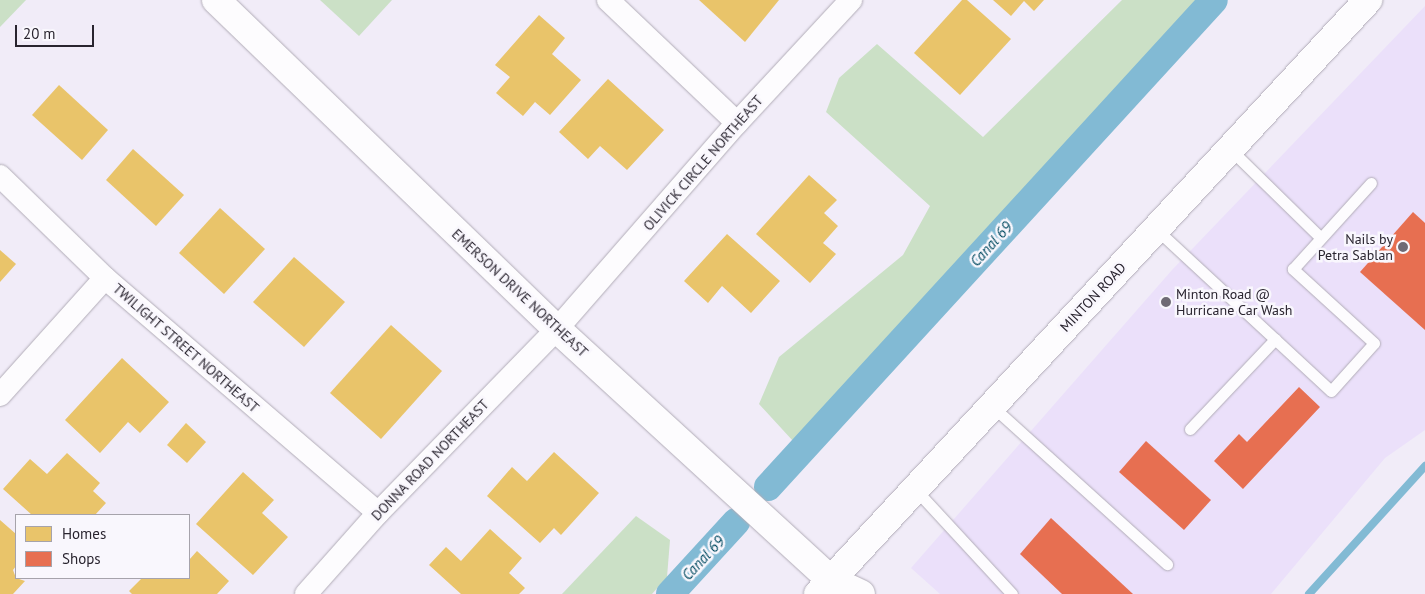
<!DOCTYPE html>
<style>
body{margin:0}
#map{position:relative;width:1425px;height:594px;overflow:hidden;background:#f1ecf8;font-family:"PT Sans",sans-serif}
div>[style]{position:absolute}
.built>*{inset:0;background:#ebe0fa}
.green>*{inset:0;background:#cbe0c6}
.homes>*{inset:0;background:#e9c46a}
.shops>*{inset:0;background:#e76f51}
.stream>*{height:8px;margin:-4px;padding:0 4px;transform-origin:4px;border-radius:4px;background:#82bad4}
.canal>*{height:28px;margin:-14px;padding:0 14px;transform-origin:14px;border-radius:14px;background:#82bad4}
.roads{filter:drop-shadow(0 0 1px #b1acb7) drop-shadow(0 0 1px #b1acb7)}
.lane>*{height:11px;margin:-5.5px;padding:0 5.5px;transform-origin:5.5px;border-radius:5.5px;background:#fdfcfe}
.street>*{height:22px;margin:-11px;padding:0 11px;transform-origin:11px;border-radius:11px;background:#fdfcfe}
.secondary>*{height:28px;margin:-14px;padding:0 14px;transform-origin:14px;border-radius:14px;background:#fdfcfe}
.dots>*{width:14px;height:14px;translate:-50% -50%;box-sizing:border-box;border:2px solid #f9f7fd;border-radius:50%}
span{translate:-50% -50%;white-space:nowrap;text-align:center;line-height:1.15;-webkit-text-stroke:5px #f9f7fd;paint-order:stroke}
.street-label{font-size:14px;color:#29242f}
.poi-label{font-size:14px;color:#29242f}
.right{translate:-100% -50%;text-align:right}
.left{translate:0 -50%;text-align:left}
.water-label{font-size:15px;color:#004a60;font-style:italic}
.legend{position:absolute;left:15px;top:514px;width:175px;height:65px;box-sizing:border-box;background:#f9f7fd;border:1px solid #a6a3ab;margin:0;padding:6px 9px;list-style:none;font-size:15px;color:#29242f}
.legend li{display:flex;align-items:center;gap:10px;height:25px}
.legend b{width:25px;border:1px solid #a6a3ab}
.scale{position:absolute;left:15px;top:25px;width:79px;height:22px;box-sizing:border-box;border:2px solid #29242f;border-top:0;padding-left:6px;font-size:15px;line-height:18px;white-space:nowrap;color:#29242f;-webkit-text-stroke:4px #f9f7fd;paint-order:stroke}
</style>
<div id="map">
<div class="built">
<div style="clip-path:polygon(1425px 6px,1425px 430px,1385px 458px,1271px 594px,940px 594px,911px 568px,1172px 270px)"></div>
</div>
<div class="green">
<div style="clip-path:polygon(0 0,26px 0,0 27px)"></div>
<div style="clip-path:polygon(320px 0,392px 0,359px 36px)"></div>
<div style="clip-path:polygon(1122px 0,1200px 0,793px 441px,759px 404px,779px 357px,903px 255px,930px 206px,826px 112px,839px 78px,877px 44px,983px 137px)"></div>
<div style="clip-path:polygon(636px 516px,670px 540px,667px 577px,652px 594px,562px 594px)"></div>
</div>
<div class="homes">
<div style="clip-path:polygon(699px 0,779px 0,745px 42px)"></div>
<div style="clip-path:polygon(962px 0,967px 0,1011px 39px,960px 95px,914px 53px)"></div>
<div style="clip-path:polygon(993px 0,1044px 0,1034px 11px,1024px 1px,1011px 16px)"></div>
<div style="clip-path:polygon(539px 15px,565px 38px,552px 54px,581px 80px,550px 115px,535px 102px,523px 116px,496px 93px,510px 77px,495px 65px)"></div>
<div style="clip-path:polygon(608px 79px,664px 130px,627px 170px,600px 146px,588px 159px,559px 132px)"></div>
<div style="clip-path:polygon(59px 85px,108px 130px,82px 160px,32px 115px)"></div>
<div style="clip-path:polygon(133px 149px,184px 195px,156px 226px,106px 180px)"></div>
<div style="clip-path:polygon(809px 175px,837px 200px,824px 213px,838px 226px,823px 243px,836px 254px,810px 283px,756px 234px)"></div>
<div style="clip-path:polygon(220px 208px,265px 249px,224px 294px,179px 253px)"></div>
<div style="clip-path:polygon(727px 234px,780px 281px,751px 313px,722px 286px,708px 303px,684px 281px)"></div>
<div style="clip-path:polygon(0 250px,16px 264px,0 282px)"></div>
<div style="clip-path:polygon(294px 257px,345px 302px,304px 347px,253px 302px)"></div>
<div style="clip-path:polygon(391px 325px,442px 371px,381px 439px,330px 393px)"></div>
<div style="clip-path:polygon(122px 358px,169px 402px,140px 433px,128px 422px,100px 453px,65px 420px)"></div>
<div style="clip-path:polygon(186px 423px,206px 442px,187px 463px,167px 445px)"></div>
<div style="clip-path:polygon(554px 452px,599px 493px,561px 535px,554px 528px,540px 543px,487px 496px,512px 467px,527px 481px)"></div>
<div style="clip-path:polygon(67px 453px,100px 483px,93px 491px,106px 503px,95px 515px,32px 515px,3px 489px,30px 459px,47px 474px)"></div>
<div style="clip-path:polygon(243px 472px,274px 500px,262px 513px,288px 537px,253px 575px,196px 524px)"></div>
<div style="clip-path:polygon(0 520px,16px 534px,16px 566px,13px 570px,16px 578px,25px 581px,13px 594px,0 594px)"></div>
<div style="clip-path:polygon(490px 529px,522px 558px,509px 573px,525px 588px,519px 594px,461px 594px,429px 565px,446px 547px,461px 561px)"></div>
<div style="clip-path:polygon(197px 551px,229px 581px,217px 594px,132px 594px,129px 591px,142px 578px,189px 578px,189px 560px)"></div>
</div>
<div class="shops">
<div style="clip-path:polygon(1413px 212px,1425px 223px,1425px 330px,1360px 272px)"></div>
<div style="clip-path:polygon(1299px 387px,1320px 407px,1243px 489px,1214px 461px,1239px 434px,1247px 442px)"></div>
<div style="clip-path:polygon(1146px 441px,1211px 500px,1184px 530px,1119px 472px)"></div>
<div style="clip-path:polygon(1051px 518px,1133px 594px,1062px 594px,1020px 554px)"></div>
</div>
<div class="stream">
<div style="left:1309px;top:594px;width:173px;rotate:-47.8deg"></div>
</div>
<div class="canal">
<div style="left:768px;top:487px;width:660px;rotate:-47.52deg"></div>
<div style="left:670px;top:594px;width:98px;rotate:-47.5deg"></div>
</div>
<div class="roads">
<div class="lane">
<div style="left:1230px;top:149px;width:126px;rotate:44.4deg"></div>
<div style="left:1156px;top:229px;width:238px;rotate:42.8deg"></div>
<div style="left:1331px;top:391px;width:64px;rotate:-48.1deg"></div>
<div style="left:1374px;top:343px;width:110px;rotate:-137.6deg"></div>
<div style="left:1293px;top:269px;width:116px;rotate:-47.8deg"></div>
<div style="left:992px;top:406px;width:236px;rotate:42.1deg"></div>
<div style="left:1190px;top:429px;width:124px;rotate:-46.6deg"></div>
<div style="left:915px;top:489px;width:143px;rotate:47.3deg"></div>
</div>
<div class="street">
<div style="left:608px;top:0;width:178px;rotate:43.6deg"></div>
<div style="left:0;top:176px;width:146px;rotate:44.2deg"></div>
<div style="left:105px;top:278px;width:360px;rotate:40.7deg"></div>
<div style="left:0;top:395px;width:157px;rotate:-48.1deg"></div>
<div style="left:306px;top:594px;width:108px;rotate:-48.4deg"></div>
<div style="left:378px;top:513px;width:257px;rotate:-45.8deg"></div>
<div style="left:557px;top:329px;width:274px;rotate:-48.9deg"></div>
<div style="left:737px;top:123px;width:168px;rotate:-47.2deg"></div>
</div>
<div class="secondary">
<div style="left:216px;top:0;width:474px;rotate:44deg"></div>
<div style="left:557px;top:329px;width:372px;rotate:42.5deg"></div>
<div style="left:831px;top:580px;width:33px;rotate:25deg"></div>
<div style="left:818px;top:594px;width:810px;rotate:-47.2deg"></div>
</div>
</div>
<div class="dots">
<div style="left:1403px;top:247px;background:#6f6a75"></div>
<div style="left:1166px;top:302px;background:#6f6a75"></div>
</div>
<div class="street-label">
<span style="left:703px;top:163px;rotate:-49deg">OLIVICK CIRCLE NORTHEAST</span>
<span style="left:520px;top:293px;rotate:43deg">EMERSON DRIVE NORTHEAST</span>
<span style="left:1093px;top:297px;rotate:-47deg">MINTON ROAD</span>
<span style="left:186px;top:348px;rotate:41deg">TWILIGHT STREET NORTHEAST</span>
<span style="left:430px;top:460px;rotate:-46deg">DONNA ROAD NORTHEAST</span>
</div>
<div class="poi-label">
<span class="right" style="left:1393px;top:247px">Nails by<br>Petra Sablan</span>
<span class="left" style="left:1176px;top:302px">Minton Road @<br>Hurricane Car Wash</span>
</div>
<div class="water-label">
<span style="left:991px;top:244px;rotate:-48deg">Canal 69</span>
<span style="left:703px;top:558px;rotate:-47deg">Canal 69</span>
</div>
<ul class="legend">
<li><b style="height:14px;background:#e9c46a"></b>Homes</li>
<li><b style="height:14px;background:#e76f51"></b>Shops</li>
</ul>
<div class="scale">20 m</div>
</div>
